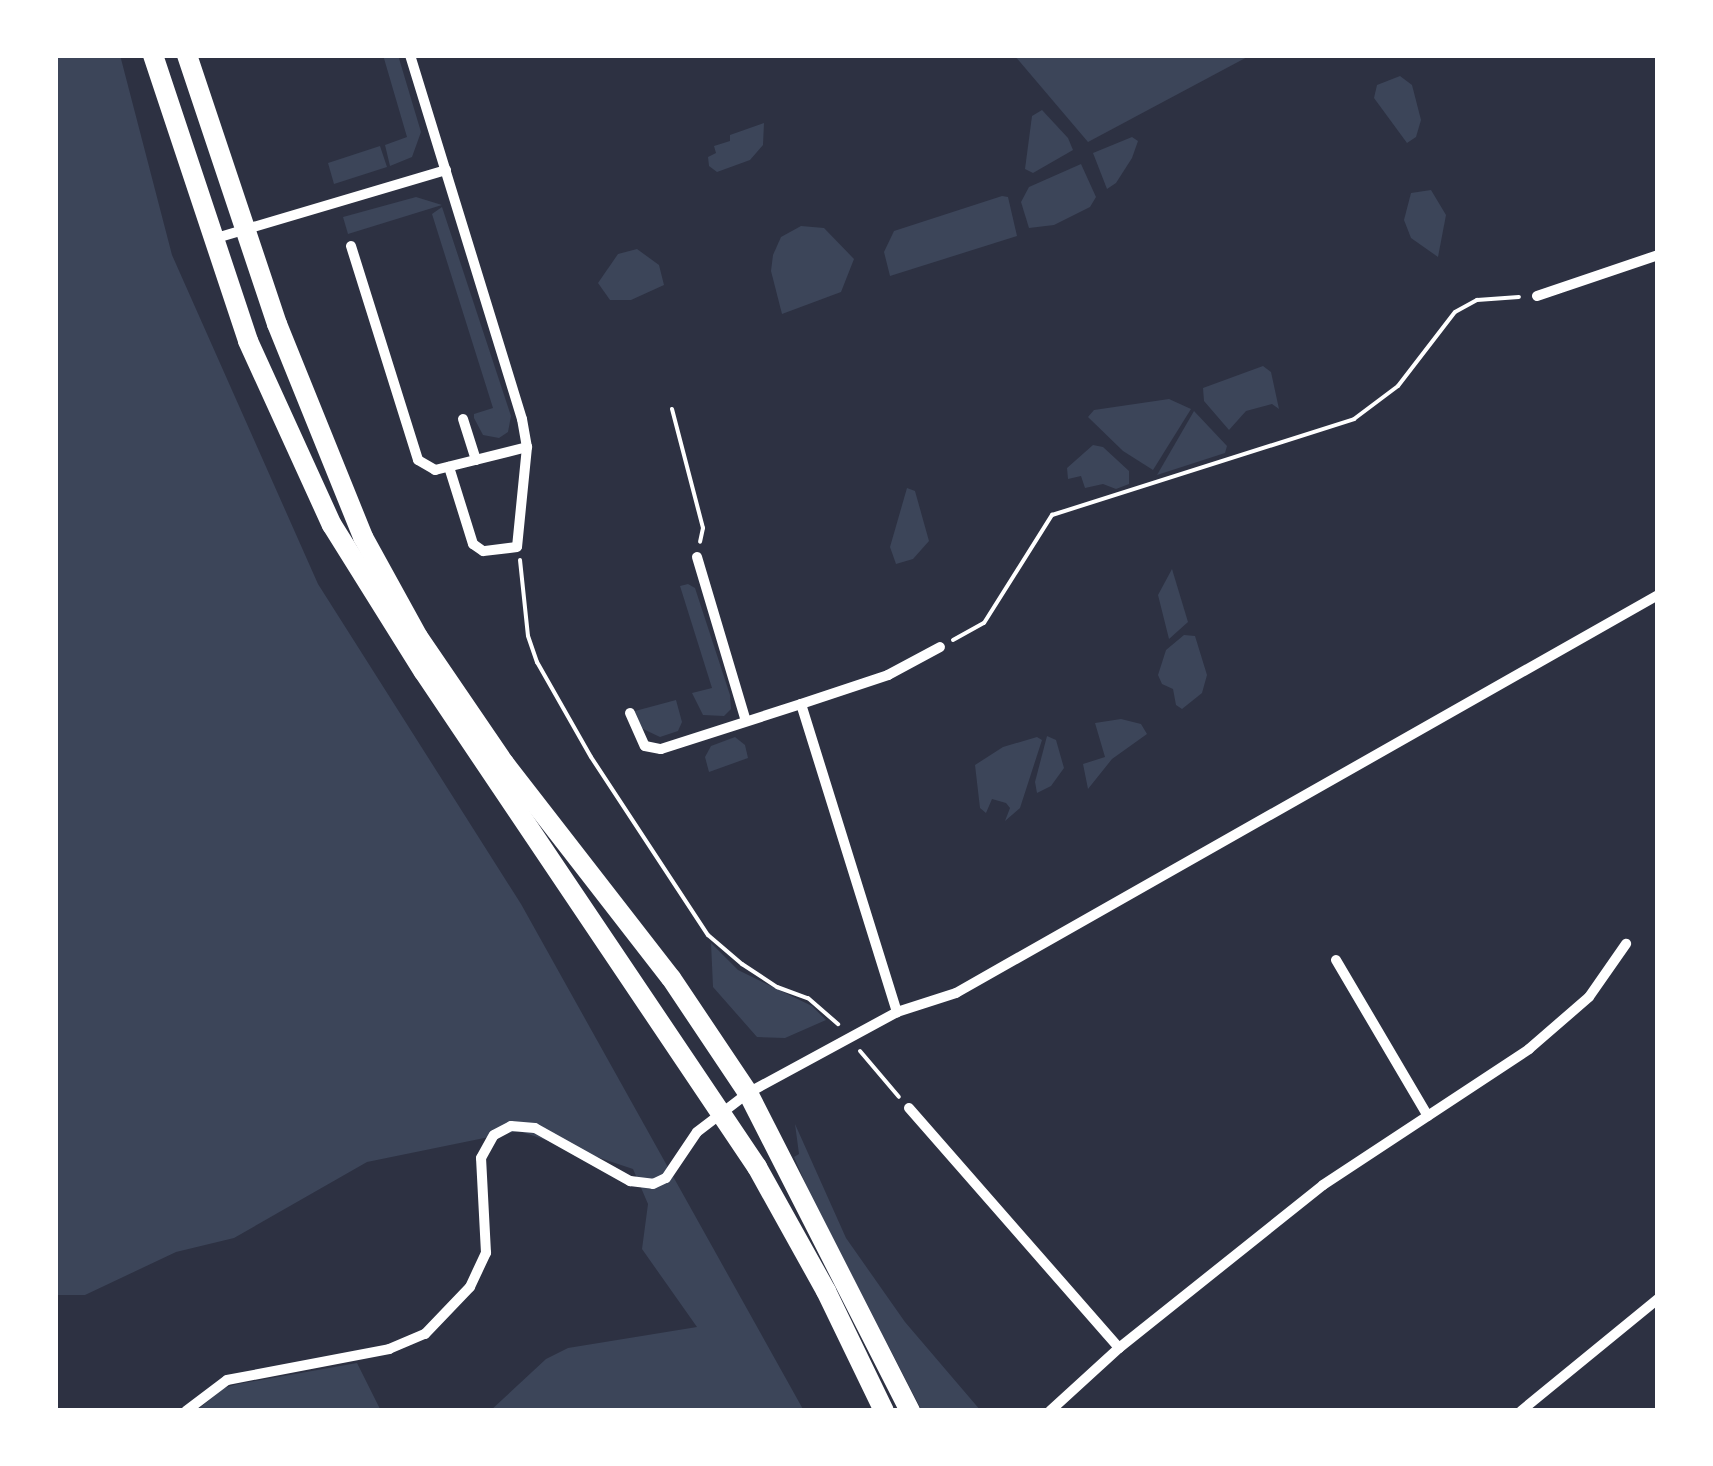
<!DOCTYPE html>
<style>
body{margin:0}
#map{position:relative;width:1713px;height:1466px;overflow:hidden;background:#2d3142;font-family:"Source Serif 4",serif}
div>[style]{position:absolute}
.green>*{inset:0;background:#3c4559}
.path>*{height:4px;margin:-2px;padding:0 2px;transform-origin:2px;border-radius:2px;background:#fff}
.minor>*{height:10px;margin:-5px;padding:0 5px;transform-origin:5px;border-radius:5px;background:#fff}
.secondary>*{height:20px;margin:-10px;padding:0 10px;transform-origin:10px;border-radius:10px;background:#fff}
span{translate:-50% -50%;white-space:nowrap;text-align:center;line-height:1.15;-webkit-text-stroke:8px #fff;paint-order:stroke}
.frame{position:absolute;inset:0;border:58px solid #fff;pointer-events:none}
</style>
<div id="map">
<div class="green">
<div style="clip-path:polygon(55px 55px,120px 55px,172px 255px,318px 584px,521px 904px,804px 1411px,490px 1411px,546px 1359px,568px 1348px,697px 1327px,642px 1249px,648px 1204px,633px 1169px,519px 1131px,367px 1162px,234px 1238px,176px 1252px,85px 1295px,55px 1295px)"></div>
<div style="clip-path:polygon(383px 55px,398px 55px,421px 132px,412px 157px,390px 166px,385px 145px,407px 137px)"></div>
<div style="clip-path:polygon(1014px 55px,1251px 55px,1088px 142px)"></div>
<div style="clip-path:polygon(1400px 76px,1412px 85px,1421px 120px,1416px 137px,1407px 143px,1374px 98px,1377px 85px)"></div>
<div style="clip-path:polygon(1042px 110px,1068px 138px,1073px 150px,1033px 173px,1025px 169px,1032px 116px)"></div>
<div style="clip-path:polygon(764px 123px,763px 145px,750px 160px,717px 172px,709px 166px,708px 157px,716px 153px,714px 146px,730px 141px,730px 135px)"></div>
<div style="clip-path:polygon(1132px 137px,1138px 141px,1132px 158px,1116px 183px,1107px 189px,1093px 153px)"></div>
<div style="clip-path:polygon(380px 146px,387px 167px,334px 184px,328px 163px)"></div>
<div style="clip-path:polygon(1081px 164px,1096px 197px,1090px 207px,1054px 225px,1029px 228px,1021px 202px,1029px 187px)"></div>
<div style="clip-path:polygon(1431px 190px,1446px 215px,1438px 257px,1411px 238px,1404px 220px,1411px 193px)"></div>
<div style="clip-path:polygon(1002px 196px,1008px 197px,1017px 236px,890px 276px,884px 252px,894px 231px)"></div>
<div style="clip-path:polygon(416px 197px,442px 205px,348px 234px,343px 217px)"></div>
<div style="clip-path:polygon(442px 207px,511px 416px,508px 432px,499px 438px,483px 435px,474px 418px,474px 414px,493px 408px,432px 214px)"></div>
<div style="clip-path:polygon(801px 226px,824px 228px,854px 259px,841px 292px,782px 314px,771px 271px,773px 255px,781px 237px)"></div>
<div style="clip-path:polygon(637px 249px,659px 265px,664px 285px,631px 300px,610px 300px,598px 283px,618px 254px)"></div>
<div style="clip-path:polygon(1263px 366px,1271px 372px,1279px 409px,1272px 404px,1246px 411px,1229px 430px,1204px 401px,1203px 388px)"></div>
<div style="clip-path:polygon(1169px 399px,1191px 409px,1153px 470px,1123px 451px,1088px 417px,1094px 410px)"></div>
<div style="clip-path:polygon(1194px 411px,1227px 446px,1225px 453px,1157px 475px)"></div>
<div style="clip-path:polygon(1093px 445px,1103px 447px,1129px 471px,1129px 484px,1116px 489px,1103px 484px,1085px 488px,1081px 476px,1068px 479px,1067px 468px)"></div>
<div style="clip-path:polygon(907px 488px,915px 491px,929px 541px,913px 559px,896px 564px,890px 547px)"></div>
<div style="clip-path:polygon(1172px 569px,1188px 622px,1169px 639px,1158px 595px)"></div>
<div style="clip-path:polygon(688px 584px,695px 588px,730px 695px,731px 709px,724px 716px,703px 715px,692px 693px,712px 688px,680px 586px)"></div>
<div style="clip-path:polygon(1184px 635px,1195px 636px,1207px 675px,1202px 693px,1182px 709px,1176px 705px,1173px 689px,1162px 684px,1158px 675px,1166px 650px)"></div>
<div style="clip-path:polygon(676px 700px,682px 722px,678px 731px,660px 737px,641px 728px,635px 711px)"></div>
<div style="clip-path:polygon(1121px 719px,1141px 724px,1147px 734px,1112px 759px,1088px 789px,1083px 764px,1105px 757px,1095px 723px)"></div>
<div style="clip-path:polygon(1047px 736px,1056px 740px,1064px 768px,1051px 786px,1037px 793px,1035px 782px)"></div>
<div style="clip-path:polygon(735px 737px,745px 745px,748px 758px,709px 772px,705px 757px,711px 746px)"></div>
<div style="clip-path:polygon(1037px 737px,1042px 740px,1020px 808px,1005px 821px,1010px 808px,1006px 803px,992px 799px,986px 813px,980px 808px,975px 765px,1003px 747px)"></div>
<div style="clip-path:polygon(711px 943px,738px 970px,812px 1006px,826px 1020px,785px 1038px,757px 1037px,713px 987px)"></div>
<div style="clip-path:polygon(795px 1124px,846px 1238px,905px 1322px,981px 1411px,922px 1411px,810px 1194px,794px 1157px,799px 1154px)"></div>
<div style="clip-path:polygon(357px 1363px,381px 1411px,196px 1411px,224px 1388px,238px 1384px)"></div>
</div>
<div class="path">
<div style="left:672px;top:409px;width:123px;rotate:75.4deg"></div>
<div style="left:703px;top:528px;width:14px;rotate:102deg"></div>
<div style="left:520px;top:560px;width:76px;rotate:84deg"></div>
<div style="left:528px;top:636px;width:28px;rotate:71deg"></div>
<div style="left:537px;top:662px;width:109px;rotate:60.4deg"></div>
<div style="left:591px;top:757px;width:213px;rotate:56.7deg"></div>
<div style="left:708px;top:935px;width:45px;rotate:40.5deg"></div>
<div style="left:742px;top:964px;width:42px;rotate:33.3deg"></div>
<div style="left:777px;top:987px;width:33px;rotate:20deg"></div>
<div style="left:808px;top:998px;width:40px;rotate:41deg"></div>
<div style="left:953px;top:640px;width:35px;rotate:-29deg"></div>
<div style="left:984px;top:623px;width:128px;rotate:-57.8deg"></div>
<div style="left:1052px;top:515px;width:317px;rotate:-17.6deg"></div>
<div style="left:1354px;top:419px;width:55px;rotate:-36.9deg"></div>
<div style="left:1398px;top:386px;width:93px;rotate:-52.4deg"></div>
<div style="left:1455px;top:312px;width:25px;rotate:-29deg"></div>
<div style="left:1477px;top:300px;width:42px;rotate:-4.1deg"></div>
<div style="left:860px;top:1051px;width:60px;rotate:49.7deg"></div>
</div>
<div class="minor">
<div style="left:410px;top:55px;width:381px;rotate:72.9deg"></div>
<div style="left:522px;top:419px;width:28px;rotate:80deg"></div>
<div style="left:527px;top:447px;width:100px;rotate:95.7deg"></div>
<div style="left:517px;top:547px;width:34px;rotate:173deg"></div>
<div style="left:483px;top:551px;width:12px;rotate:-145deg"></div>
<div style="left:473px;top:544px;width:81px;rotate:-107.3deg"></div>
<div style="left:213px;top:239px;width:243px;rotate:-16.5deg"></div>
<div style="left:351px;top:246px;width:224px;rotate:72.6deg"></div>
<div style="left:418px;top:460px;width:20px;rotate:30deg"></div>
<div style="left:435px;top:470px;width:95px;rotate:-14deg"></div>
<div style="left:1537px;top:296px;width:128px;rotate:-18.7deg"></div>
<div style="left:463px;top:419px;width:43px;rotate:72.4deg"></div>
<div style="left:697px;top:557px;width:171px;rotate:73.4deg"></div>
<div style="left:801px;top:704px;width:92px;rotate:-18.4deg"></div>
<div style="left:888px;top:675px;width:59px;rotate:-28.3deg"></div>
<div style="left:630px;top:713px;width:36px;rotate:66deg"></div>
<div style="left:645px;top:746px;width:16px;rotate:11deg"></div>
<div style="left:661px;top:749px;width:147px;rotate:-17.8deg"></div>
<div style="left:801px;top:704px;width:323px;rotate:72.7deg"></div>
<div style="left:1336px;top:960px;width:181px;rotate:59.5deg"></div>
<div style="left:909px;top:1108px;width:319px;rotate:48.8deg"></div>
<div style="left:186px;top:1411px;width:51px;rotate:-37.1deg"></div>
<div style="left:227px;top:1380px;width:165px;rotate:-10.8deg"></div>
<div style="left:389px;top:1349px;width:39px;rotate:-23deg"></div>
<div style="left:425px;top:1334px;width:65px;rotate:-46.2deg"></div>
<div style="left:470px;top:1287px;width:38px;rotate:-65deg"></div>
<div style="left:486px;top:1253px;width:95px;rotate:-93deg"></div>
<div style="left:481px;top:1158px;width:26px;rotate:-61deg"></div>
<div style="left:494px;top:1135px;width:19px;rotate:-28deg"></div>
<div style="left:511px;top:1126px;width:24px;rotate:5deg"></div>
<div style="left:535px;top:1128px;width:109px;rotate:29.2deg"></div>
<div style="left:630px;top:1181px;width:23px;rotate:7deg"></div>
<div style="left:653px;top:1184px;width:14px;rotate:-25deg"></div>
<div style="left:666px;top:1178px;width:55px;rotate:-56deg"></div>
<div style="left:697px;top:1132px;width:64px;rotate:-37.4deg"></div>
<div style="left:748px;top:1093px;width:170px;rotate:-28.5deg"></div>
<div style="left:897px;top:1012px;width:62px;rotate:-17.9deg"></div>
<div style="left:956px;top:993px;width:807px;rotate:-29.55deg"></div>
<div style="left:1050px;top:1411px;width:93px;rotate:-42.4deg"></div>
<div style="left:1119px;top:1348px;width:261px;rotate:-38.6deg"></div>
<div style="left:1323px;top:1185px;width:247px;rotate:-33.4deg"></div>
<div style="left:1529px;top:1049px;width:79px;rotate:-40.9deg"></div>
<div style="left:1589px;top:997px;width:65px;rotate:-55.1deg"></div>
<div style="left:1521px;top:1411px;width:177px;rotate:-39.3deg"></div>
</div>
<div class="secondary">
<div style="left:153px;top:55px;width:301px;rotate:71.6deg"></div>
<div style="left:248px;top:341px;width:202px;rotate:65.5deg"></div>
<div style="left:332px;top:525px;width:173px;rotate:58deg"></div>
<div style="left:424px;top:672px;width:597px;rotate:56.07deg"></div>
<div style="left:757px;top:1167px;width:142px;rotate:60.9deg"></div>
<div style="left:826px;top:1291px;width:133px;rotate:64.2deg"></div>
<div style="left:187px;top:55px;width:284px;rotate:71.5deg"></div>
<div style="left:277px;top:324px;width:230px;rotate:68deg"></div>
<div style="left:363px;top:537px;width:114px;rotate:61.2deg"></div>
<div style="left:418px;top:637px;width:153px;rotate:55.7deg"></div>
<div style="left:504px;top:763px;width:272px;rotate:52.2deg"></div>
<div style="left:671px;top:978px;width:138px;rotate:56.2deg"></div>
<div style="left:748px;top:1093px;width:357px;rotate:63deg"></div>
</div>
<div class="frame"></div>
</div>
